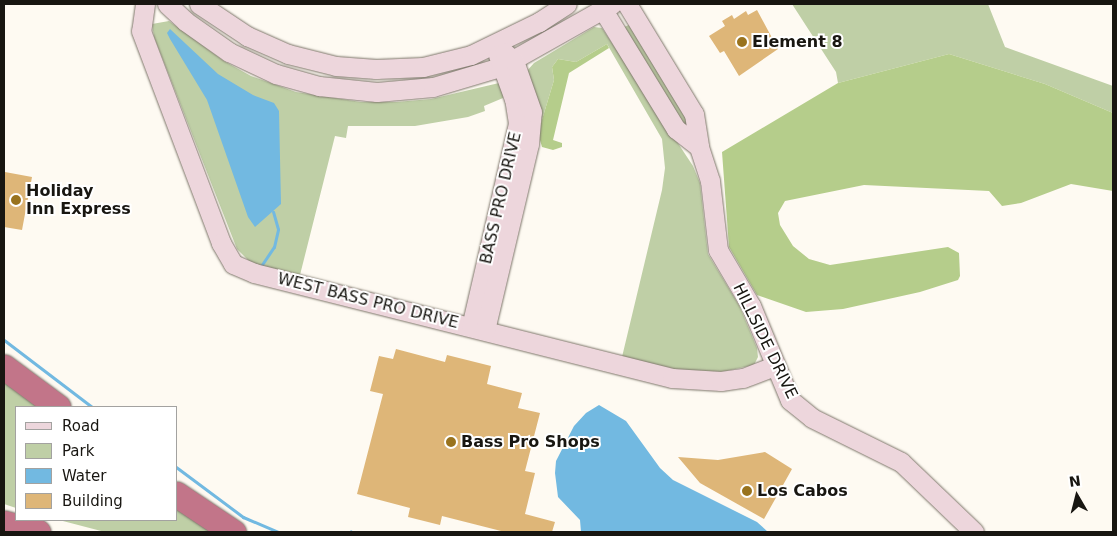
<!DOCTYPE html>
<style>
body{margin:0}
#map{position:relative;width:1117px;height:536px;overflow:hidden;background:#fefaf2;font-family:"DejaVu Sans",sans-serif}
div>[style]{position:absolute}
.green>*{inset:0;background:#bfcfa6}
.forest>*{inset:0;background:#b5cd8b}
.water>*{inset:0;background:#72b9e1}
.stream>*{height:3px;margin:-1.5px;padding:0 1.5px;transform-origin:1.5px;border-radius:1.5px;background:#72b9e1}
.building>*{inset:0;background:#deb678}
.roads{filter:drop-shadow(0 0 1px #7e776b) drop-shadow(0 0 1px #7e776b)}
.secondary>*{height:19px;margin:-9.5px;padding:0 9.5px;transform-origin:9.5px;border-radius:9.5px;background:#edd6dc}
.highway>*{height:25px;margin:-12.5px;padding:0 12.5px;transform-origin:12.5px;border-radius:12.5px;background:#c27589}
.dots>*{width:14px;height:14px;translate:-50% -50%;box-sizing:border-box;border:2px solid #fff;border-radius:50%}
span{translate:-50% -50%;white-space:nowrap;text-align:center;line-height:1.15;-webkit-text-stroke:4px #fff;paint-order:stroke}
.poi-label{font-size:16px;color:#181611;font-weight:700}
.left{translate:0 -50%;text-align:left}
.street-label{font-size:16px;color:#181611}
.frame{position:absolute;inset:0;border:5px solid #181611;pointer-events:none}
.legend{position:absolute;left:15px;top:406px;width:162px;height:115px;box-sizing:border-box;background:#fff;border:1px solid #a3a2a0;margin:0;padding:6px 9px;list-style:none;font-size:15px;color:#181611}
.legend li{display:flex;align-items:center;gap:10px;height:25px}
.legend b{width:25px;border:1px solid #a3a2a0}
.north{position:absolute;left:1052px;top:471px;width:50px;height:50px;-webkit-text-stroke:4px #fff;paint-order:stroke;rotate:352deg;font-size:14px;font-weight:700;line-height:20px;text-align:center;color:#181611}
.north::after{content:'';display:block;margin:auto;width:18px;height:22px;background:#181611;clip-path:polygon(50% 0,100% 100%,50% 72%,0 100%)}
</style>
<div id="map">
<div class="green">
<div style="clip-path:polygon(792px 4px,988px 4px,1005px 47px,1113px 86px,1113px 113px,1045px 84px,949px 54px,838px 83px,836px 72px)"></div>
<div style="clip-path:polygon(169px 21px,224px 61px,251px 76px,296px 92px,361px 102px,396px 102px,431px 99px,499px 83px,505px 90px,503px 98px,484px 106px,485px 111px,468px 117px,415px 126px,348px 126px,346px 138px,335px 136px,300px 275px,251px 263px,237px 249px,154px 37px,152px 24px)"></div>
<div style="clip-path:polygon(629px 25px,687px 119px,689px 128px,683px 123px,624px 27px)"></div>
<div style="clip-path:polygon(594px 27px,602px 28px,693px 166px,700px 183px,708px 254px,740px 307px,757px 348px,758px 357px,754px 365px,717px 373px,683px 371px,622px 357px,662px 190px,665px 168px,662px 139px,607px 44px,576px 62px,558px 59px,552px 67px,554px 80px,538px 133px,526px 72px,534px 63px)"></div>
<div style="clip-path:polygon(4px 380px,42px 407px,16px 407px,16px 508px,4px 504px)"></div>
<div style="clip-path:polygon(176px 502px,221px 532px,105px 532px,59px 520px,176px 520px)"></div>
</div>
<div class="forest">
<div style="clip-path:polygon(607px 44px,609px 48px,569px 73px,553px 140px,562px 143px,562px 147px,553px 150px,542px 147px,538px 133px,554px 80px,552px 67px,558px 59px,576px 62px)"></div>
<div style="clip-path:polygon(949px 54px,1045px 84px,1113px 113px,1113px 191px,1071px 184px,1021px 203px,1002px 206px,989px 191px,864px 185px,785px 201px,778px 213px,780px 225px,793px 246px,809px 259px,830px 265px,948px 247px,959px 253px,960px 276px,958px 280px,920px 292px,843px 309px,806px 312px,757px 295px,729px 247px,722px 152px,838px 83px)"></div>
</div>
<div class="water">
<div style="clip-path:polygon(170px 29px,218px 74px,253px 95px,274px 103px,279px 111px,281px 204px,255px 227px,248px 217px,207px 100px,170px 39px,167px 33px)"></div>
<div style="clip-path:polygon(599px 405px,626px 421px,660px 468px,673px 480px,757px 522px,768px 532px,581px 532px,580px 520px,558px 497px,555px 473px,556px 461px,574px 426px,586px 413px)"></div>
</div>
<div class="stream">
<div style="left:261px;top:266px;width:23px;rotate:-56deg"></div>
<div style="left:274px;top:247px;width:18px;rotate:-77deg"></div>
<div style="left:278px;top:229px;width:18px;rotate:-106deg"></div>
<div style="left:4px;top:340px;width:111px;rotate:37.3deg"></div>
<div style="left:176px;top:467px;width:84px;rotate:36.7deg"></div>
<div style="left:243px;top:517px;width:38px;rotate:23deg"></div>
<div style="left:350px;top:532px;width:1px;rotate:-45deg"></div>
</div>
<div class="building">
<div style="clip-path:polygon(757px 10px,778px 49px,739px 76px,724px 51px,720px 53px,709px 36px,725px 26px,722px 21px,732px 15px,734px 19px,746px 11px,748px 15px)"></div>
<div style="clip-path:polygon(5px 172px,32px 177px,22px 230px,4px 227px)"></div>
<div style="clip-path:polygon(396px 349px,445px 362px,447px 355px,491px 366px,487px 384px,522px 393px,518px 408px,540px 413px,525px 471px,535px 473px,525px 514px,555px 522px,552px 532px,505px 532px,442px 516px,440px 525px,408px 517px,410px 508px,357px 494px,383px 394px,370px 391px,379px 356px,393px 359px)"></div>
<div style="clip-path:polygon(765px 452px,792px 469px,764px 519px,700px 483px,678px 457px,718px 460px)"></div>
</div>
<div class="roads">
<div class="secondary">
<div style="left:145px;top:4px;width:27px;rotate:98deg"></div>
<div style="left:141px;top:31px;width:227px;rotate:69.3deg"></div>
<div style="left:221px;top:243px;width:24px;rotate:60deg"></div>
<div style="left:233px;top:264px;width:23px;rotate:23deg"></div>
<div style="left:254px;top:273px;width:431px;rotate:14.1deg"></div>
<div style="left:672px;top:378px;width:49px;rotate:3.5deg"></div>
<div style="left:721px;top:381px;width:22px;rotate:-8deg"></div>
<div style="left:743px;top:378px;width:34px;rotate:-21deg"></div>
<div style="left:167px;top:4px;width:25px;rotate:43deg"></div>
<div style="left:185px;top:21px;width:54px;rotate:35.2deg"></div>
<div style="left:229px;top:52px;width:52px;rotate:25.1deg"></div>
<div style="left:276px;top:74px;width:45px;rotate:15.6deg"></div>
<div style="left:319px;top:86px;width:58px;rotate:5.9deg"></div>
<div style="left:377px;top:92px;width:56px;rotate:-5.1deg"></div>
<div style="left:433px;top:87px;width:70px;rotate:-16.6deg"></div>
<div style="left:500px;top:67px;width:129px;rotate:-29.4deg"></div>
<div style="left:199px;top:4px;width:58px;rotate:33.7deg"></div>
<div style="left:247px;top:36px;width:45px;rotate:23.7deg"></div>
<div style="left:288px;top:54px;width:49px;rotate:14deg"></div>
<div style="left:336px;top:66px;width:40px;rotate:4.3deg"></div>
<div style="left:376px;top:69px;width:47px;rotate:-2.4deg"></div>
<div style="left:423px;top:67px;width:49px;rotate:-14deg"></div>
<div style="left:471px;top:55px;width:76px;rotate:-25.9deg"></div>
<div style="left:539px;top:22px;width:33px;rotate:-33deg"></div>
<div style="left:603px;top:4px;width:6px;rotate:90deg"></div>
<div style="left:603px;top:10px;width:140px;rotate:58.5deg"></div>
<div style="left:676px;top:129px;width:29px;rotate:38deg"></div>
<div style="left:699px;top:147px;width:36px;rotate:72deg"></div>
<div style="left:710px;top:181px;width:69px;rotate:83.4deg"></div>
<div style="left:718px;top:250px;width:65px;rotate:59.5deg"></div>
<div style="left:751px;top:306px;width:102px;rotate:67.5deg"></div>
<div style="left:790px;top:400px;width:28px;rotate:39deg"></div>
<div style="left:812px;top:418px;width:99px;rotate:26.3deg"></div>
<div style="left:901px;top:462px;width:101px;rotate:43.8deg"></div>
<div style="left:627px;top:4px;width:129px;rotate:58.7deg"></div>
<div style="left:694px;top:114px;width:33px;rotate:81deg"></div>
<div style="left:471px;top:327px;width:209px;rotate:-77deg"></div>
<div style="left:518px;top:123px;width:24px;rotate:-99deg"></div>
<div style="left:514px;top:99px;width:47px;rotate:-110deg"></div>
<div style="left:485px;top:330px;width:191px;rotate:-76.7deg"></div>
<div style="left:529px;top:144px;width:32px;rotate:-85deg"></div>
<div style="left:532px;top:112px;width:54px;rotate:-109.4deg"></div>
<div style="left:514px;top:61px;width:13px;rotate:-138deg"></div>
</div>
<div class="highway">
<div style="left:4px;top:367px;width:67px;rotate:36.5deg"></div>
<div style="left:176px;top:494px;width:69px;rotate:33.7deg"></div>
<div style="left:4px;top:523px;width:35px;rotate:15deg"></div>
</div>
</div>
<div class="dots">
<div style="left:742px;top:42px;background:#99731e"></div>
<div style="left:16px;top:200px;background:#99731e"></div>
<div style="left:451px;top:442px;background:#99731e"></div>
<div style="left:747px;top:491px;background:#99731e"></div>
</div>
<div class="poi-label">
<span class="left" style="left:752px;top:42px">Element 8</span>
<span class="left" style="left:26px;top:200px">Holiday<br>Inn Express</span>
<span class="left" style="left:461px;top:442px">Bass Pro Shops</span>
<span class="left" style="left:757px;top:491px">Los Cabos</span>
</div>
<div class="street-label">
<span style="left:501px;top:198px;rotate:-77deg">BASS PRO DRIVE</span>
<span style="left:368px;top:301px;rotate:14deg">WEST BASS PRO DRIVE</span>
<span style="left:765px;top:341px;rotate:64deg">HILLSIDE DRIVE</span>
</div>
<div class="frame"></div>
<ul class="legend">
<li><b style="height:6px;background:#edd6dc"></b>Road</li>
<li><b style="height:14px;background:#bfcfa6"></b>Park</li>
<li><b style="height:14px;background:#72b9e1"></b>Water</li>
<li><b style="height:14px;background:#deb678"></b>Building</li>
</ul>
<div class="north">N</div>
</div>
